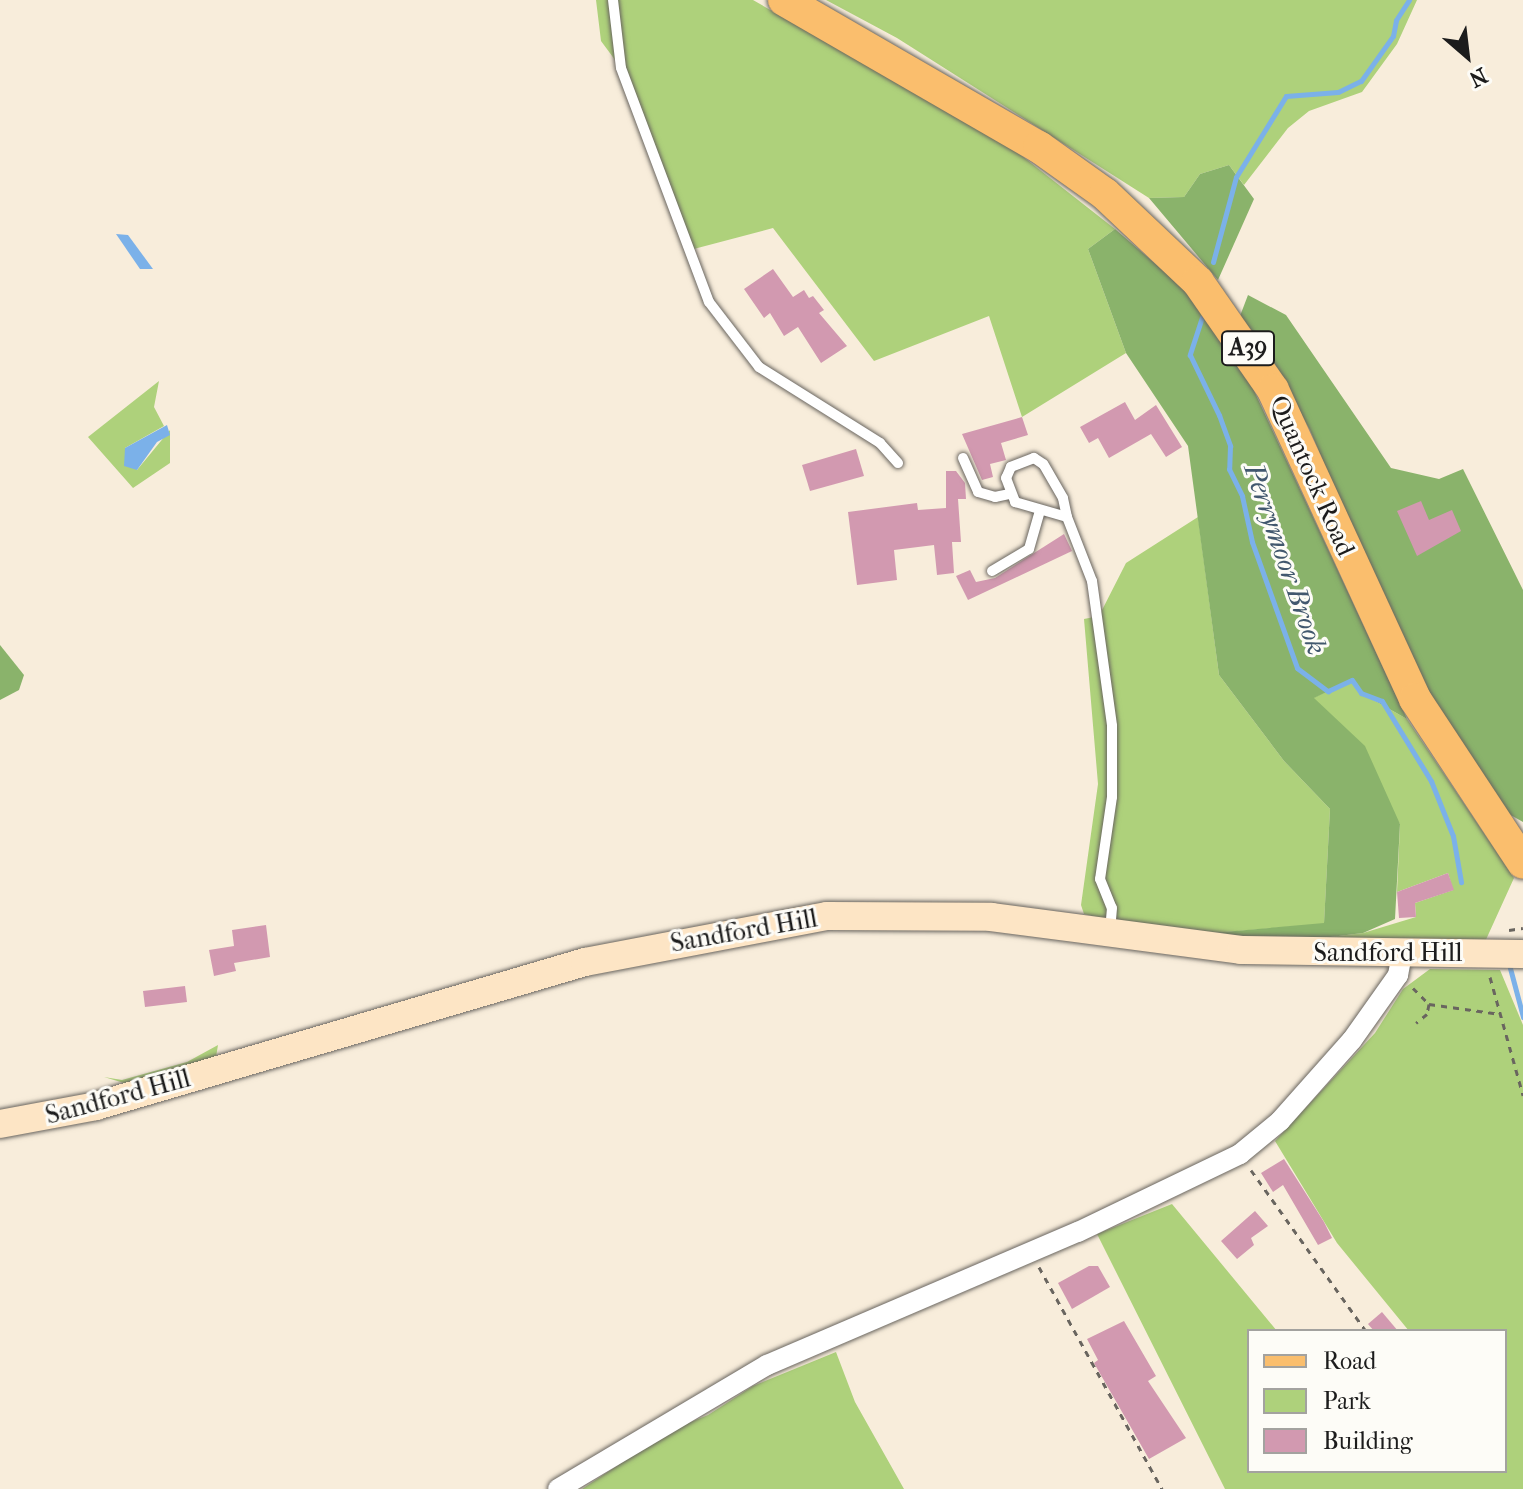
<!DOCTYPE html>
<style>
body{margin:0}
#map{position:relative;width:1523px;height:1489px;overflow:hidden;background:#f8eddb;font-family:"IM FELL French Canon",serif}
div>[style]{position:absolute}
.green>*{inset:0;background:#aed17b}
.forest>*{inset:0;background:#8ab36b}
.water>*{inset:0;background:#7bb1e9}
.stream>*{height:5px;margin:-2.5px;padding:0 2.5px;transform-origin:2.5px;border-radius:2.5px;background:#7bb1e9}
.building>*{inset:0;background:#d299b0}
.path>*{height:3px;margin-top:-1.5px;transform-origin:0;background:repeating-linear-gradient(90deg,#69655f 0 6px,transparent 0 12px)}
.roads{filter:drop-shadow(0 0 2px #69655f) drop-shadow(0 0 2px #69655f)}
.service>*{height:10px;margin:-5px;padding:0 5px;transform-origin:5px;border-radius:5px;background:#fff}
.minor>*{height:20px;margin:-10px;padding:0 10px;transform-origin:10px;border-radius:10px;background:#fff}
.secondary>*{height:28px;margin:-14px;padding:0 14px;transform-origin:14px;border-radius:14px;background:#fde5c5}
.primary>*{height:32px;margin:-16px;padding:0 16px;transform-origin:16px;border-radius:16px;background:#fabe6d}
span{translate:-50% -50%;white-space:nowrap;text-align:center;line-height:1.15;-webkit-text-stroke:6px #fdfcf7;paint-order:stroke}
.shield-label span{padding:2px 6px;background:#fdfcf7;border:2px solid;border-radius:6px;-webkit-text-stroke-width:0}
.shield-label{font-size:24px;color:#1c1c1c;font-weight:700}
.street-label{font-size:26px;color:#1c1c1c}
.water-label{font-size:28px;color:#42586e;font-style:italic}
.legend{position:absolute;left:1247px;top:1329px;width:260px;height:144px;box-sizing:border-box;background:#fdfcf7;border:2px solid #a3a29f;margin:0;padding:10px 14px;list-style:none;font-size:24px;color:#1c1c1c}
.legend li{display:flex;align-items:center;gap:16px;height:40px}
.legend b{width:40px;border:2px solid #a3a29f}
.north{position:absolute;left:1427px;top:16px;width:80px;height:80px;-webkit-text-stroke:6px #fdfcf7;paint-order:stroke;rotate:152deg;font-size:22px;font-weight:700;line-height:32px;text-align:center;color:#1c1c1c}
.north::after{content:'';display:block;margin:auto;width:28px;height:36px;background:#1c1c1c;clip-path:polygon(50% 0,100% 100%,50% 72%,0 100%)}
</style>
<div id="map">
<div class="green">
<div style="clip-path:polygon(596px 0,753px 0,1013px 149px,1115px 229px,1088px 249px,1126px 353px,1022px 417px,989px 316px,874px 361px,773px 228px,690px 250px,621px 68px,601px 41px)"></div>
<div style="clip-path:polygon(826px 0,1417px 0,1397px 44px,1362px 92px,1309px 111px,1288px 128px,1244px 185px,1229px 165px,1200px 174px,1184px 197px,1149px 198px,897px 38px)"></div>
<div style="clip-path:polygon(159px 381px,154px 407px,164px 426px,125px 448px,137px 470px,170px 430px,170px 463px,133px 488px,88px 437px)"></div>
<div style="clip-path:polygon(1198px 517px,1219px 675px,1284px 761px,1330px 809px,1324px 924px,1212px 933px,1124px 924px,1084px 914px,1081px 905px,1098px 784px,1084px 619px,1099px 616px,1126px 563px)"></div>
<div style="clip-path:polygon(1352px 680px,1361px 693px,1407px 719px,1514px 878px,1484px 944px,1321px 938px,1363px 933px,1416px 917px,1415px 903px,1453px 890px,1448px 873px,1397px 892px,1400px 824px,1313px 698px)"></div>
<div style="clip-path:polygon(1430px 969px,1500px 970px,1523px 1025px,1523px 1489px,1225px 1489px,1097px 1234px,1172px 1204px,1277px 1331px,1249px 1331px,1249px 1471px,1505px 1471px,1505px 1331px,1409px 1331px,1337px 1243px,1275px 1141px,1375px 1033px,1403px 989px)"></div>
<div style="clip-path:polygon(218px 1045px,216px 1057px,124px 1083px,104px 1077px,122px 1080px,187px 1062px)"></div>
<div style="clip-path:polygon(836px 1352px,855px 1402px,904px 1489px,582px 1489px,671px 1430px,708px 1415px,753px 1386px)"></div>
</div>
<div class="forest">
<div style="clip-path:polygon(1229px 165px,1254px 199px,1218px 280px,1149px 198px,1184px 197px,1200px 174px)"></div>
<div style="clip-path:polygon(1115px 229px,1181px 286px,1236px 352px,1407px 719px,1361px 693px,1352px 680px,1314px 698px,1365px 746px,1400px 824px,1395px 919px,1363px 933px,1289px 942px,1212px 933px,1324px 923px,1330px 809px,1284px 761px,1219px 675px,1188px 446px,1126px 353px,1088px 249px)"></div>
<div style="clip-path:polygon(1248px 295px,1286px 315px,1391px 468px,1439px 479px,1463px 469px,1523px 590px,1523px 822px,1500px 809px,1400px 644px,1310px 430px,1261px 342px,1240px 316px)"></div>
<div style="clip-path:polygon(0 645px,24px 675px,19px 690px,0 700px)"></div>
</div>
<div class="water">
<div style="clip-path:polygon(116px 234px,128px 235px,153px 269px,140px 269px)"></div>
<div style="clip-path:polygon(167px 425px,170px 435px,157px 442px,137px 470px,124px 466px,125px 448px)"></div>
</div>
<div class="stream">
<div style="left:1213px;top:262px;width:88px;rotate:-74.9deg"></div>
<div style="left:1236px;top:177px;width:95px;rotate:-58.3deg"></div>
<div style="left:1286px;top:96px;width:52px;rotate:-4.4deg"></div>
<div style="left:1338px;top:92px;width:25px;rotate:-26deg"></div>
<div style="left:1361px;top:81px;width:55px;rotate:-54.6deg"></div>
<div style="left:1393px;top:36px;width:16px;rotate:-79deg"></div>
<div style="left:1396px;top:20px;width:24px;rotate:-57deg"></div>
<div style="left:1202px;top:317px;width:40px;rotate:108deg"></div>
<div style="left:1190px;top:355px;width:67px;rotate:64.2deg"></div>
<div style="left:1219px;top:415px;width:33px;rotate:70deg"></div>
<div style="left:1230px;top:446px;width:23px;rotate:92deg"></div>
<div style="left:1229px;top:469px;width:30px;rotate:64deg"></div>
<div style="left:1242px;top:496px;width:47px;rotate:77.7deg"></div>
<div style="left:1252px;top:542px;width:134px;rotate:70.3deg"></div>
<div style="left:1297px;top:668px;width:39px;rotate:37deg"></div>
<div style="left:1328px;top:691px;width:26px;rotate:-25deg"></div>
<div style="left:1352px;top:680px;width:16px;rotate:55deg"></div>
<div style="left:1361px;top:693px;width:22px;rotate:21deg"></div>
<div style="left:1382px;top:701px;width:94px;rotate:58.5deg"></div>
<div style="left:1431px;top:781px;width:59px;rotate:68.2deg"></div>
<div style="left:1453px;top:836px;width:47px;rotate:80.1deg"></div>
<div style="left:1510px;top:968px;width:51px;rotate:75.1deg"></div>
</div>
<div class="building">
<div style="clip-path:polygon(773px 269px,793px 297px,804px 290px,809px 298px,813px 296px,824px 310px,819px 313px,847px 346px,821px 363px,798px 327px,784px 336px,770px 313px,764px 318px,744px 289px)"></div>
<div style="clip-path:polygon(1125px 402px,1135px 420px,1156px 405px,1182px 447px,1166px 457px,1151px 434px,1109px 458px,1098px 438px,1089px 443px,1080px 427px)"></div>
<div style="clip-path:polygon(1022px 417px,1028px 435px,1001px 443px,1006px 460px,990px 464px,993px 477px,982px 480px,962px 434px)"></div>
<div style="clip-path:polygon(856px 449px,864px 476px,810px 491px,802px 465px)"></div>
<div style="clip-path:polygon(946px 471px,956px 471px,965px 483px,966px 499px,958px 499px,961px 542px,952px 542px,954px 573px,937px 575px,934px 545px,894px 550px,897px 580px,857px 585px,848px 512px,917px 503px,918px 510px,946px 508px)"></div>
<div style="clip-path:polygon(1421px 501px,1429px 520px,1452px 510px,1461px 531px,1417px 556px,1397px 511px)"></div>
<div style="clip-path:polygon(1064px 534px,1072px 551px,968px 600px,956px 576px,970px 570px,976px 582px,995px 578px)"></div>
<div style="clip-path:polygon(1448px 873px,1454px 890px,1415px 903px,1416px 917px,1399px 918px,1397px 892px)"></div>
<div style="clip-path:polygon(266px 925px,270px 957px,234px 963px,236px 971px,214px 976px,209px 950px,234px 946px,232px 930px)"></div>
<div style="clip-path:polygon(185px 986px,187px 1002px,145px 1007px,143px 991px)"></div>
<div style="clip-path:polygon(1284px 1159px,1324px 1222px,1332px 1238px,1318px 1245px,1283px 1185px,1273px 1192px,1261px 1173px)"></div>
<div style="clip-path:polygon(1255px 1211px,1268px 1226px,1251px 1238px,1254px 1245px,1237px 1259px,1221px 1241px)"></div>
<div style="clip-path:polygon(1089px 1266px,1098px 1266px,1110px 1287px,1072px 1309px,1058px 1283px)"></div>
<div style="clip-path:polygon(1382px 1312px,1398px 1331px,1374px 1331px,1368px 1324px)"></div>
<div style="clip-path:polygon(1124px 1321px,1156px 1376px,1148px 1381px,1186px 1438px,1149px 1459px,1094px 1363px,1098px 1360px,1087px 1339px)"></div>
</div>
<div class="path">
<div style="left:1509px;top:930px;width:14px;rotate:-8deg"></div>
<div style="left:1490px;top:977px;width:123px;rotate:74.4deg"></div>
<div style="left:1413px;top:988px;width:23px;rotate:45deg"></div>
<div style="left:1429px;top:1004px;width:10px;rotate:101deg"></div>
<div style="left:1427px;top:1014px;width:14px;rotate:141deg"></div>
<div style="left:1429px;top:1004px;width:72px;rotate:8deg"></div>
<div style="left:1251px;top:1170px;width:198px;rotate:54.5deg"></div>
<div style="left:1039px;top:1267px;width:254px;rotate:61deg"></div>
</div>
<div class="roads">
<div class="service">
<div style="left:613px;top:0;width:68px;rotate:83.3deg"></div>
<div style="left:621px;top:68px;width:250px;rotate:69.4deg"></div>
<div style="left:709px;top:302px;width:82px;rotate:52.4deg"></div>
<div style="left:759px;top:367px;width:143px;rotate:32.1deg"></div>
<div style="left:880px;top:443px;width:27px;rotate:48deg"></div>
<div style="left:963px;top:458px;width:37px;rotate:66deg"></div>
<div style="left:978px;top:492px;width:18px;rotate:16deg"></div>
<div style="left:995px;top:497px;width:14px;rotate:-12deg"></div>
<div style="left:1067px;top:517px;width:19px;rotate:-102deg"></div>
<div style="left:1063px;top:498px;width:39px;rotate:-120deg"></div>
<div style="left:1043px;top:464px;width:11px;rotate:-146deg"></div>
<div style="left:1034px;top:458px;width:25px;rotate:159deg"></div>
<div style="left:1011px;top:467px;width:12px;rotate:114deg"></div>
<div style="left:1006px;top:478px;width:26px;rotate:69deg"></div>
<div style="left:1015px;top:502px;width:54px;rotate:16.1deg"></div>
<div style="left:1067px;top:517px;width:69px;rotate:68.7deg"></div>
<div style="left:1092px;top:581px;width:146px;rotate:82.1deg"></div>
<div style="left:1112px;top:726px;width:71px;rotate:90deg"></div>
<div style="left:1112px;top:797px;width:83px;rotate:98.3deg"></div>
<div style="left:1100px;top:879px;width:31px;rotate:68deg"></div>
<div style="left:1112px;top:908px;width:21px;rotate:95deg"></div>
<div style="left:992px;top:571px;width:43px;rotate:-30.7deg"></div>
<div style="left:1029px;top:549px;width:37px;rotate:-74deg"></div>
</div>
<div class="minor">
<div style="left:558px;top:1489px;width:243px;rotate:-30.7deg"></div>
<div style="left:767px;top:1365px;width:338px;rotate:-23.2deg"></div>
<div style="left:1078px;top:1232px;width:180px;rotate:-25.7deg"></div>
<div style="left:1240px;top:1154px;width:52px;rotate:-39.5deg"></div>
<div style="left:1280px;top:1121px;width:108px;rotate:-48.4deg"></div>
<div style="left:1352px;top:1040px;width:80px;rotate:-54.7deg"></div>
<div style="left:1398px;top:975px;width:21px;rotate:-79deg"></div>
</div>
<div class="secondary">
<div style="left:0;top:1124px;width:98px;rotate:-10.6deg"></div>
<div style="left:96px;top:1106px;width:510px;rotate:-16.41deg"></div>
<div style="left:585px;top:962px;width:246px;rotate:-10.8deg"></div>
<div style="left:827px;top:916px;width:164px;rotate:0.3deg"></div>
<div style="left:991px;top:917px;width:252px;rotate:7.5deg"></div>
<div style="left:1241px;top:950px;width:282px;rotate:0.8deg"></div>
</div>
<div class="primary">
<div style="left:784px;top:0;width:294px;rotate:30deg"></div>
<div style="left:1039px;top:147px;width:81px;rotate:35.5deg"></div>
<div style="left:1105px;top:194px;width:128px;rotate:43.4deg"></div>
<div style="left:1198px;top:282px;width:131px;rotate:55.2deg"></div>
<div style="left:1273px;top:390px;width:340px;rotate:65.3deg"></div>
<div style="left:1415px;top:699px;width:196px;rotate:56.6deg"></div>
</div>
</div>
<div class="shield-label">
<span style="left:1248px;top:348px">A39</span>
</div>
<div class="street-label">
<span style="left:1312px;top:476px;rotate:66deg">Quantock Road</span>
<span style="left:744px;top:931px;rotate:-10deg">Sandford Hill</span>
<span style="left:1388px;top:953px">Sandford Hill</span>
<span style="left:118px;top:1097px;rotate:-15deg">Sandford Hill</span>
</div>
<div class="water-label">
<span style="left:1285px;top:559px;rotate:71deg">Perrymoor Brook</span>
</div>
<ul class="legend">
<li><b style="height:10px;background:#fabe6d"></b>Road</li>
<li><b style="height:22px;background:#aed17b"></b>Park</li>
<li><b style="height:22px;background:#d299b0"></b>Building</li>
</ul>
<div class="north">N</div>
</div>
